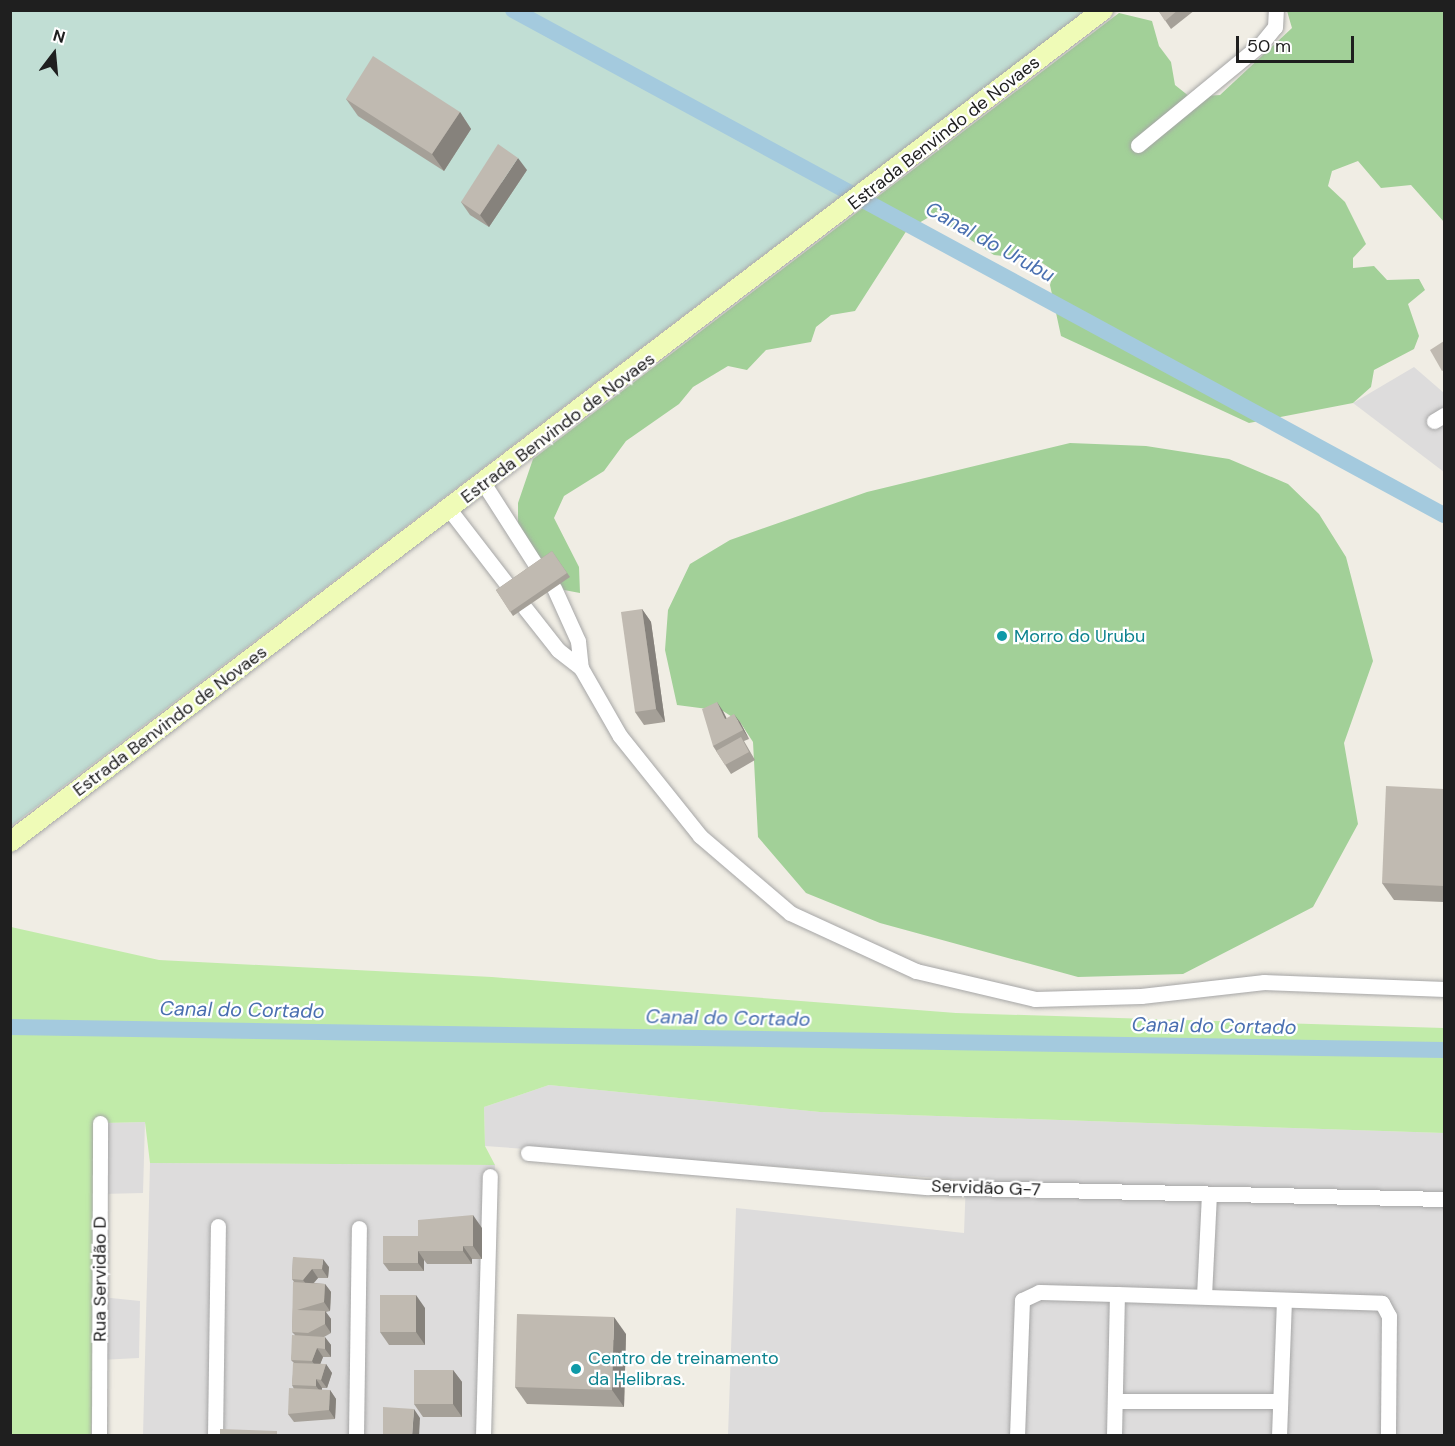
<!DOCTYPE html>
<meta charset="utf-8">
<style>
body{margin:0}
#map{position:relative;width:1455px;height:1446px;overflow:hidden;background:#f0ede4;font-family:"DM Sans",sans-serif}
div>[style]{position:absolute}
.residential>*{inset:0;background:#dddcdc}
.grass>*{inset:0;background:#c1eba9}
.forest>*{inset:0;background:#a2d098}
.wetland>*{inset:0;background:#c1ded4}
.canal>*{height:16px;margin:-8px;padding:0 8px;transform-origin:8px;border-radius:8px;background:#a4cade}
.roads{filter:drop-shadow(0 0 2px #a6a6a6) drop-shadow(0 0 2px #a6a6a6)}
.street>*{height:15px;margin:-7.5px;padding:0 7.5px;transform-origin:7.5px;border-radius:7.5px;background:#fff}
.secondary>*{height:20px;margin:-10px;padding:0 10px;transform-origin:10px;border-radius:10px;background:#effbb7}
.wall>*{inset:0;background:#a5a098}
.shaded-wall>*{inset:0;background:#86827c}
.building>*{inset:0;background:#c0bab1}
.dots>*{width:16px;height:16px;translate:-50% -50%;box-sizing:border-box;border:3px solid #fff;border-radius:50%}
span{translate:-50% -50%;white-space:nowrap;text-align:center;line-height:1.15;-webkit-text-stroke:4.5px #fff;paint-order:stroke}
.street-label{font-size:18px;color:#1f1f1f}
.culture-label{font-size:18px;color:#0d838f}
.left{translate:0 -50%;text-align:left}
.water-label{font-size:20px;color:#496fb0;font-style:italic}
.frame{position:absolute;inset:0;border:12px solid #1f1f1f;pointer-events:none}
.north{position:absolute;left:24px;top:24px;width:60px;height:60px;-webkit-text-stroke:4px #fff;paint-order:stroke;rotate:16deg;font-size:16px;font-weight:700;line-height:24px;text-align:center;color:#1f1f1f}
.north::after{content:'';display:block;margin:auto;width:21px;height:27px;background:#1f1f1f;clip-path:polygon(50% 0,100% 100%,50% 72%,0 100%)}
.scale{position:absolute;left:1236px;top:36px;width:118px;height:27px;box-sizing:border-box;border:3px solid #1f1f1f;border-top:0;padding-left:8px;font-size:18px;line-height:21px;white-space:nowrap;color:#1f1f1f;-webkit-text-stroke:4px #fff;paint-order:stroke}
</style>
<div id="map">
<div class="residential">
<div style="clip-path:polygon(1414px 367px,1444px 393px,1444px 472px,1353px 403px)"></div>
<div style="clip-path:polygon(549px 1085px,820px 1112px,1444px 1133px,1444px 1435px,728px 1435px,736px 1208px,964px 1233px,966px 1180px,485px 1146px,484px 1107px)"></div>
<div style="clip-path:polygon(145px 1122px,143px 1193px,102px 1194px,103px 1123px)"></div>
<div style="clip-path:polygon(150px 1163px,495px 1165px,491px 1435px,143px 1436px)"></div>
<div style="clip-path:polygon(101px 1297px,140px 1301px,139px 1358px,100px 1360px)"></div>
</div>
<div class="grass">
<div style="clip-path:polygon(11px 927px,159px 960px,492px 977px,956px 1013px,1444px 1028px,1444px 1133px,820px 1112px,549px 1085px,484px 1107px,485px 1146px,495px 1165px,150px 1163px,145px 1122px,104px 1123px,91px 1435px,11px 1436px)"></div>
</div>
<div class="forest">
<div style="clip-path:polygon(1287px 11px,1444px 11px,1444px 222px,1411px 185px,1381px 188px,1358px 161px,1332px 171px,1328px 186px,1345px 202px,1366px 244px,1353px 258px,1353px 268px,1374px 266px,1387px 280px,1419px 279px,1425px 290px,1408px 304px,1419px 336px,1414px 349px,1374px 370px,1371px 387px,1353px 403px,1249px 423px,1061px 336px,1050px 285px,1054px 271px,1038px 260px,994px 255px,946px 224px,941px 210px,907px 230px,855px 311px,831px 315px,816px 327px,811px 342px,766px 350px,747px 370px,728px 366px,693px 387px,679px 404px,626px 441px,604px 471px,564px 496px,554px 518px,579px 567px,580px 593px,564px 590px,518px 527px,518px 503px,533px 459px,1119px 13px,1152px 21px,1159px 46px,1171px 62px,1175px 85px,1190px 97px,1220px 95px,1292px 28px)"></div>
<div style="clip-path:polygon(1070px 443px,1146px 446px,1229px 459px,1288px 484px,1319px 514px,1346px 557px,1373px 661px,1344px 743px,1358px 824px,1313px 907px,1183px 974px,1078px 977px,880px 923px,806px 893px,758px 837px,753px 742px,740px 722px,723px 711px,677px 705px,665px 650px,668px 610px,690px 564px,730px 540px,867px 492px)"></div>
</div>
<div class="wetland">
<div style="clip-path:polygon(11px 11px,1085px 11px,11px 826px)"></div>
</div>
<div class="canal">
<div style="left:513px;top:10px;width:1059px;rotate:28.48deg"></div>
<div style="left:10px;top:1027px;width:1434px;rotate:0.92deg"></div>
</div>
<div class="roads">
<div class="street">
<div style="left:1138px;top:145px;width:159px;rotate:-39.4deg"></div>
<div style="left:1261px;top:44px;width:22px;rotate:-51deg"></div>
<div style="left:1275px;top:27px;width:17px;rotate:-87deg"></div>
<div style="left:1434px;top:421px;width:12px;rotate:-31deg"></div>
<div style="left:484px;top:484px;width:98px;rotate:57.4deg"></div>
<div style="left:449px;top:509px;width:98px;rotate:52.4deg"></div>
<div style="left:554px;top:588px;width:58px;rotate:65.6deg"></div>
<div style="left:578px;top:641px;width:27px;rotate:84deg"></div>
<div style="left:581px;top:668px;width:78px;rotate:60.2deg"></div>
<div style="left:620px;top:736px;width:128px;rotate:51.3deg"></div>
<div style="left:700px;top:836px;width:118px;rotate:40.5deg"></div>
<div style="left:790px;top:913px;width:139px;rotate:24.7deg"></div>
<div style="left:916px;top:971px;width:122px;rotate:13.2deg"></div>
<div style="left:1035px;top:999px;width:106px;rotate:-1.6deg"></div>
<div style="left:1141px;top:996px;width:124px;rotate:-6.5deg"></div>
<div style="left:1264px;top:982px;width:180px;rotate:2.2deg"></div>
<div style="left:525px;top:608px;width:53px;rotate:51.8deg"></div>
<div style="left:558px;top:650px;width:29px;rotate:38deg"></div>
<div style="left:528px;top:1153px;width:400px;rotate:4.9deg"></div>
<div style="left:927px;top:1187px;width:517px;rotate:1.33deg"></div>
<div style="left:1204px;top:1296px;width:101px;rotate:-87.2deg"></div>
<div style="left:1115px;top:1401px;width:164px"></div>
<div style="left:99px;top:1436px;width:313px;rotate:-89.8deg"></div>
<div style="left:215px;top:1436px;width:210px;rotate:-89.2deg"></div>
<div style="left:356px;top:1436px;width:208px;rotate:-89.2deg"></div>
<div style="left:483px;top:1436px;width:260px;rotate:-88.5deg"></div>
<div style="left:1017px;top:1436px;width:136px;rotate:-87.9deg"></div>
<div style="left:1022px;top:1300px;width:19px;rotate:-25deg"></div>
<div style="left:1039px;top:1292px;width:78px;rotate:1.5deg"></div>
<div style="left:1114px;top:1436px;width:142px;rotate:-88.8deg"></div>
<div style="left:1117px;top:1294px;width:265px;rotate:1.9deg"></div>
<div style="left:1382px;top:1303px;width:15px;rotate:62deg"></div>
<div style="left:1389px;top:1316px;width:120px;rotate:90.5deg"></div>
<div style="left:1279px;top:1436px;width:136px;rotate:-87.9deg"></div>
</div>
<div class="secondary">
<div style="left:10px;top:842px;width:1374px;rotate:-37.28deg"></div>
</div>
</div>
<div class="wall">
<div style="clip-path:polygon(1158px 10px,1195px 10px,1171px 29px)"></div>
<div style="clip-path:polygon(346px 99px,460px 112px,471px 129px,444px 171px,358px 116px)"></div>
<div style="clip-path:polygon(527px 170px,489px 227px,470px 215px,461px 202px)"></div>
<div style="clip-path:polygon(552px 551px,570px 577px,513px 616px,496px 590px)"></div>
<div style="clip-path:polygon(642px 609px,651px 622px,665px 722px,644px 725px,635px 712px)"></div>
<div style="clip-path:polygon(717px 702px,726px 718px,740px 722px,749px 739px,744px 741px,755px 760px,731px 774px,713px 746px)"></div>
<div style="clip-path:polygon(1444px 789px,1444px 902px,1394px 900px,1382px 883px)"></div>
<div style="clip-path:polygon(482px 1228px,482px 1259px,472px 1259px,472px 1264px,427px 1264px,424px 1260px,424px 1271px,389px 1271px,383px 1263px,418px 1236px)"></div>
<div style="clip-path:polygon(293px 1257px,329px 1267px,328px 1278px,318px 1278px,314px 1283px,325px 1284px,331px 1292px,330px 1311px,326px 1312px,331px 1319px,331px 1333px,324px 1337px,331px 1345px,331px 1357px,323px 1357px,320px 1364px,326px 1364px,332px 1373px,327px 1388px,322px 1388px,322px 1390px,330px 1390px,336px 1399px,335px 1419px,294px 1422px,288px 1414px,294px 1389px,292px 1385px,294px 1363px,291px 1360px,295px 1335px,292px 1332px,294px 1282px,292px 1279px)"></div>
<div style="clip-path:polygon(425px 1308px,425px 1345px,389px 1345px,380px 1332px)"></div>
<div style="clip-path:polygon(626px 1334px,624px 1407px,527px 1404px,515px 1387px)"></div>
<div style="clip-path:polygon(453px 1370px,462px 1382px,462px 1417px,423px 1417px,414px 1404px)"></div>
</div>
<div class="shaded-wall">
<div style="clip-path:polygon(460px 112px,471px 129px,444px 171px,432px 154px)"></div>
<div style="clip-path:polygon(518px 158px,527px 170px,489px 227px,480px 215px)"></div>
<div style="clip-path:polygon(642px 609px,651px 622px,665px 722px,656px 709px)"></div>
<div style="clip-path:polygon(717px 702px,723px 711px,731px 727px,725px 719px)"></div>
<div style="clip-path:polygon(734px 714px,740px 722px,749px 739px,743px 730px)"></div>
<div style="clip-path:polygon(473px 1215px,482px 1228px,482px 1259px,473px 1246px)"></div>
<div style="clip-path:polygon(463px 1246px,472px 1259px,472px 1264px,463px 1251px)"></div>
<div style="clip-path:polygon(418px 1251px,424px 1260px,424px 1271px,418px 1263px)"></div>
<div style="clip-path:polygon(323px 1259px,329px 1267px,328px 1278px,322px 1269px)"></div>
<div style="clip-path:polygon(312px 1269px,318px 1278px,309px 1288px,303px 1280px)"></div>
<div style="clip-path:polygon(325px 1284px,331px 1292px,330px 1311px,324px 1302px)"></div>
<div style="clip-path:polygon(416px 1295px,425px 1308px,425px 1345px,416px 1332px)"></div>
<div style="clip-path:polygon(325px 1311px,331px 1319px,331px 1333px,325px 1324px)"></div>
<div style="clip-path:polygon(614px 1317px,626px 1334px,624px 1407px,612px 1390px)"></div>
<div style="clip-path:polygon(325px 1337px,331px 1345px,331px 1357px,325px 1349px)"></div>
<div style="clip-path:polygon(317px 1348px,323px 1357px,318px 1370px,312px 1361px)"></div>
<div style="clip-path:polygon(326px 1364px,332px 1373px,327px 1388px,321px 1380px)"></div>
<div style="clip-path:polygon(453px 1370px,462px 1382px,462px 1417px,453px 1404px)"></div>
<div style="clip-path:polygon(316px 1379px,322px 1388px,322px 1394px,316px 1386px)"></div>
<div style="clip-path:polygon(330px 1390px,336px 1399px,335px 1419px,329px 1410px)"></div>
<div style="clip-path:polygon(414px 1409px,420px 1418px,419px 1436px,412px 1436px)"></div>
</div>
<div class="building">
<div style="clip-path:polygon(1158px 10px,1178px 10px,1165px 21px)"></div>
<div style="clip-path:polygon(373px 56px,460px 112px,432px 154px,346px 99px)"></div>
<div style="clip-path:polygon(498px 144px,518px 158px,480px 215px,461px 202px)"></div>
<div style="clip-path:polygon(1444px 341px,1444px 370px,1442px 371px,1430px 350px)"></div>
<div style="clip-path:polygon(552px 551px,567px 573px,510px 612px,496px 590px)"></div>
<div style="clip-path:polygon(642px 609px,656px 709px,635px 712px,621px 612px)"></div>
<div style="clip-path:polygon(717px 702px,725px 719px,734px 714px,743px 730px,713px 746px,702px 709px)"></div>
<div style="clip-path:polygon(741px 737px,749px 752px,725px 765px,716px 751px)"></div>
<div style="clip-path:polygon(1386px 786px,1444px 789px,1444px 886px,1382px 883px)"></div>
<div style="clip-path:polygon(473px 1215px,473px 1246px,463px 1246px,463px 1251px,418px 1251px,418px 1220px)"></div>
<div style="clip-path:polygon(383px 1236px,418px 1236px,418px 1263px,383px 1263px)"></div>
<div style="clip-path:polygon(293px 1257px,323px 1259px,322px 1269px,312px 1269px,303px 1280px,292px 1279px)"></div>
<div style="clip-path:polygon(293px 1282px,325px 1284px,324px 1302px,297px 1310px,325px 1311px,325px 1324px,308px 1333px,292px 1332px)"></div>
<div style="clip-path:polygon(380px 1295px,416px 1295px,416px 1332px,380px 1332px)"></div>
<div style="clip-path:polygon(517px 1314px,614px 1317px,612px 1390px,515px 1387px)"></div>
<div style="clip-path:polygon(292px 1335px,325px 1337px,325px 1349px,317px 1348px,312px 1361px,291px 1360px)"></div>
<div style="clip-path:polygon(293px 1363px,326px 1364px,321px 1380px,316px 1379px,316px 1386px,292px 1385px)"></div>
<div style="clip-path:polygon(414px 1370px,453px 1370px,453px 1404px,414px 1404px)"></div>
<div style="clip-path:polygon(289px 1388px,330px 1390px,329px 1410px,288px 1414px)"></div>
<div style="clip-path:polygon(383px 1407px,414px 1409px,412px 1436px,383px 1436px)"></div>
<div style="clip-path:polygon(220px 1429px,277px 1431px,277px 1436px,220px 1436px)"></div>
</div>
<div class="dots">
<div style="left:1002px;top:636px;background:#0f9aa8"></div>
<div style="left:576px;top:1369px;background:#0f9aa8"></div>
</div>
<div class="street-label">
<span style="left:944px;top:133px;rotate:-38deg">Estrada Benvindo de Novaes</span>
<span style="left:558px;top:428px;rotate:-37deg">Estrada Benvindo de Novaes</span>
<span style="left:170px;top:721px;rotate:-37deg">Estrada Benvindo de Novaes</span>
<span style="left:986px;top:1188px;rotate:2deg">Servidão G-7</span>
<span style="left:100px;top:1279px;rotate:-90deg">Rua Servidão D</span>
</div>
<div class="culture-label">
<span class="left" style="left:1014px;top:636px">Morro do Urubu</span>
<span class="left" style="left:588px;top:1369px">Centro de treinamento<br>da Helibras.</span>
</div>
<div class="water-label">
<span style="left:990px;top:242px;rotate:29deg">Canal do Urubu</span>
<span style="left:242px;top:1010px;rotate:1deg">Canal do Cortado</span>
<span style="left:728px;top:1018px;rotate:1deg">Canal do Cortado</span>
<span style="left:1214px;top:1026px;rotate:1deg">Canal do Cortado</span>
</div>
<div class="frame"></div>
<div class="north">N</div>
<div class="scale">50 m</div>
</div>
